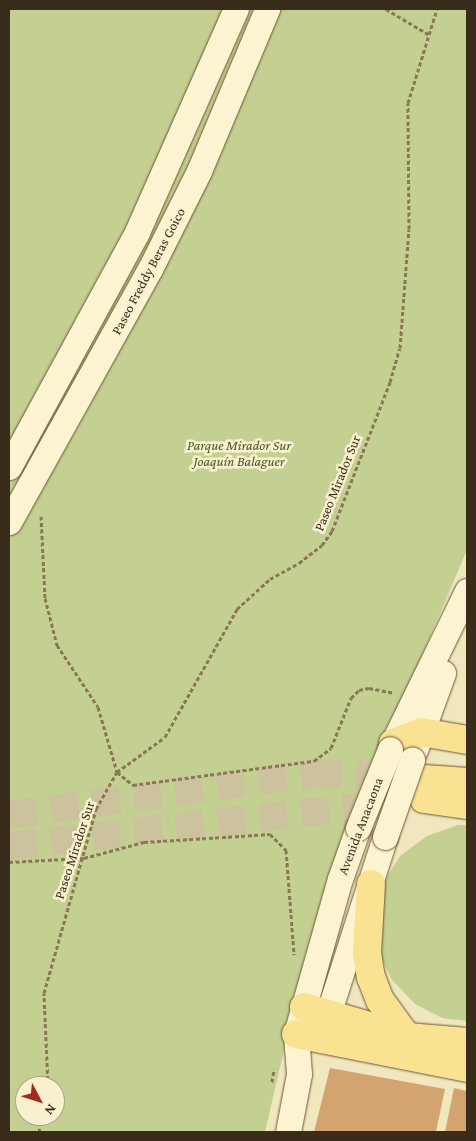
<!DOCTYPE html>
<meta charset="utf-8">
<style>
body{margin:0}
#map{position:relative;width:476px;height:1141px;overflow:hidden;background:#f1e7be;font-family:"Crimson Pro",serif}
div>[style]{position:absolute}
.green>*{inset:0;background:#c3d091}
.building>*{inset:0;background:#d3a370}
.primary-tunnel>*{height:28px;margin-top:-14px;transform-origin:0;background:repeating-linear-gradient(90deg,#ccc29d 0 28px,transparent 0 42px)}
.path>*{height:3px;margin-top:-1.5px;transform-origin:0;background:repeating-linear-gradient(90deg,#8b7755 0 4px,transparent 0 6.5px)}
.roads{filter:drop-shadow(0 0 1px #6d5738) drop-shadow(0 0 1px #6d5738)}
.secondary>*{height:25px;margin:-12.5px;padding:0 12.5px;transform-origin:12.5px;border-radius:12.5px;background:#fcf3d1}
.primary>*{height:28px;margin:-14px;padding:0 14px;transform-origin:14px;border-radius:14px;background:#f9e291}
.bridges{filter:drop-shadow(0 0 1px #6d5738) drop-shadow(0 0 1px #6d5738)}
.secondary-bridge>*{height:25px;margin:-12.5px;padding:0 12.5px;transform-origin:12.5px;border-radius:12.5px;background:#fcf3d1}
span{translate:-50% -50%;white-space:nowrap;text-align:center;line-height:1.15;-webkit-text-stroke:5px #f8f0ce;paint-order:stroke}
.street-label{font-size:14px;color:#392c1b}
.park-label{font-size:14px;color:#445720;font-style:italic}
.frame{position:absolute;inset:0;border:10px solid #392c1b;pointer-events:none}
.north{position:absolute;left:15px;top:1076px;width:50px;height:50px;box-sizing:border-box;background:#f8f0ce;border:1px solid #aca286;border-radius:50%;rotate:130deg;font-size:14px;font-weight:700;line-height:20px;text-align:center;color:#392c1b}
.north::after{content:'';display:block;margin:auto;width:18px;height:22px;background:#9f2b20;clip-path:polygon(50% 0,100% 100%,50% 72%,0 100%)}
</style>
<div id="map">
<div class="green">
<div style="clip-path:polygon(evenodd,9px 9px,467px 9px,467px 550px,346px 833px,291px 1020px,265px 1132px,9px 1132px,9px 9px,25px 1086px,55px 1086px,55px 1116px,25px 1116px,25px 1086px)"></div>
<div style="clip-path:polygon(458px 825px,467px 825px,467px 1021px,442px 1018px,415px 1004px,392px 980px,377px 950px,382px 885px,400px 856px,427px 836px)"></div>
</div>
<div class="building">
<div style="clip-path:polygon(330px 1068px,445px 1089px,436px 1132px,314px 1132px)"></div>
<div style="clip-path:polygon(454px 1088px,467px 1091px,467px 1132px,445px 1132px)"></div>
</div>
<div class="primary-tunnel">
<div style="left:9px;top:815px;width:308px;rotate:-7.8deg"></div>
<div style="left:314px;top:773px;width:89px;rotate:3.2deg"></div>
<div style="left:9px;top:846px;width:383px;rotate:-6.4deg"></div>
</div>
<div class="path">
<div style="left:386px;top:9px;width:49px;rotate:30.8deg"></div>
<div style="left:41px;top:516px;width:82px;rotate:87.2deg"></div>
<div style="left:45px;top:598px;width:49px;rotate:75.7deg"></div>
<div style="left:57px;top:645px;width:74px;rotate:56.5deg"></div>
<div style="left:98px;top:707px;width:68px;rotate:73.7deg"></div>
<div style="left:117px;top:772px;width:21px;rotate:39deg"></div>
<div style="left:133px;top:785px;width:183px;rotate:-7.6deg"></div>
<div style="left:314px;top:761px;width:21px;rotate:-37deg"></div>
<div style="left:331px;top:748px;width:54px;rotate:-68.2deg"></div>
<div style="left:351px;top:698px;width:11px;rotate:-45deg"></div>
<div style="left:359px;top:690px;width:10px;rotate:-11deg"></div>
<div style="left:369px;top:688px;width:25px;rotate:11deg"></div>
<div style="left:9px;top:862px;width:75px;rotate:-3.1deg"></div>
<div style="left:84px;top:858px;width:62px;rotate:-14.9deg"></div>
<div style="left:144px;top:842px;width:126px;rotate:-3.6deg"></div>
<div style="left:270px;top:834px;width:23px;rotate:45deg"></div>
<div style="left:286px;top:850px;width:105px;rotate:85.6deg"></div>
<div style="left:272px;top:1082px;width:13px;rotate:-81deg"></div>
<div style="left:48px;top:1086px;width:93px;rotate:-92.5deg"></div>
<div style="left:44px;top:993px;width:191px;rotate:-74.2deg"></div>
<div style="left:96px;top:809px;width:43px;rotate:-60.4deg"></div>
<div style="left:117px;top:772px;width:59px;rotate:-36.1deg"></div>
<div style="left:165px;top:737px;width:147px;rotate:-60.6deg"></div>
<div style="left:237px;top:609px;width:45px;rotate:-42.3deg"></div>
<div style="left:270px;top:579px;width:33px;rotate:-29deg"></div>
<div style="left:299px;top:563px;width:29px;rotate:-38deg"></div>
<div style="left:322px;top:545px;width:17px;rotate:-54deg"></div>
<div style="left:332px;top:531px;width:160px;rotate:-68.7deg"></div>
<div style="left:390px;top:382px;width:35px;rotate:-74deg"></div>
<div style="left:400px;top:348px;width:119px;rotate:-85.7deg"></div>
<div style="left:409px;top:229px;width:126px;rotate:-90.5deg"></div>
<div style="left:408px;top:103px;width:98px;rotate:-72.9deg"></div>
<div style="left:39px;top:1132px;width:16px;rotate:-79deg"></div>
</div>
<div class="roads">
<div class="secondary">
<div style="left:9px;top:467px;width:268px;rotate:-61.4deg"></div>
<div style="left:137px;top:232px;width:244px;rotate:-66.1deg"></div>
<div style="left:9px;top:522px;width:290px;rotate:-60.9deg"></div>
<div style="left:150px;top:269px;width:110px;rotate:-63.4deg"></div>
<div style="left:199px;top:171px;width:176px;rotate:-67.2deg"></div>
<div style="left:390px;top:749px;width:176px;rotate:-64deg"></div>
<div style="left:415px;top:750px;width:82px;rotate:-70deg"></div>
<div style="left:322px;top:1033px;width:206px;rotate:-72.2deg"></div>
<div style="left:288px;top:1132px;width:59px;rotate:-79.3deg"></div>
<div style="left:299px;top:1074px;width:40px;rotate:-94.3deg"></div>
<div style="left:296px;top:1034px;width:161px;rotate:-74.2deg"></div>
<div style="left:340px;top:879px;width:54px;rotate:-70.6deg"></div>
</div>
<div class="primary">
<div style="left:393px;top:743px;width:30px;rotate:-21deg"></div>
<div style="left:421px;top:732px;width:47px;rotate:9.9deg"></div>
<div style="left:424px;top:779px;width:43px;rotate:4deg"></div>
<div style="left:424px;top:799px;width:43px;rotate:7.9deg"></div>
<div style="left:371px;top:884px;width:69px;rotate:93.3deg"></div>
<div style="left:367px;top:953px;width:24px;rotate:81deg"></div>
<div style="left:371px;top:977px;width:25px;rotate:69deg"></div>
<div style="left:380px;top:1000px;width:46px;rotate:53.9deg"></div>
<div style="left:304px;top:1007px;width:107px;rotate:16.2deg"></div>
<div style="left:407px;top:1037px;width:60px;rotate:4.8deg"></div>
<div style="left:296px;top:1034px;width:174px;rotate:11.2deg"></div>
</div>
</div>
<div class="bridges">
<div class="secondary-bridge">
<div style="left:358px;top:828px;width:85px;rotate:-67.9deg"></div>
<div style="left:385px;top:837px;width:82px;rotate:-70.7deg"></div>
</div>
</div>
<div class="street-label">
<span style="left:148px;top:271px;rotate:-62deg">Paseo Freddy Beras Goico</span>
<span style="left:337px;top:483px;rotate:-68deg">Paseo Mirador Sur</span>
<span style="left:360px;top:826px;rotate:-69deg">Avenida Anacaona</span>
<span style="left:74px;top:850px;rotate:-72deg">Paseo Mirador Sur</span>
</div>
<div class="park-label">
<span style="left:239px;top:453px">Parque Mirador Sur<br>Joaquín Balaguer</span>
</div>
<div class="frame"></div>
<div class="north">N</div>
</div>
